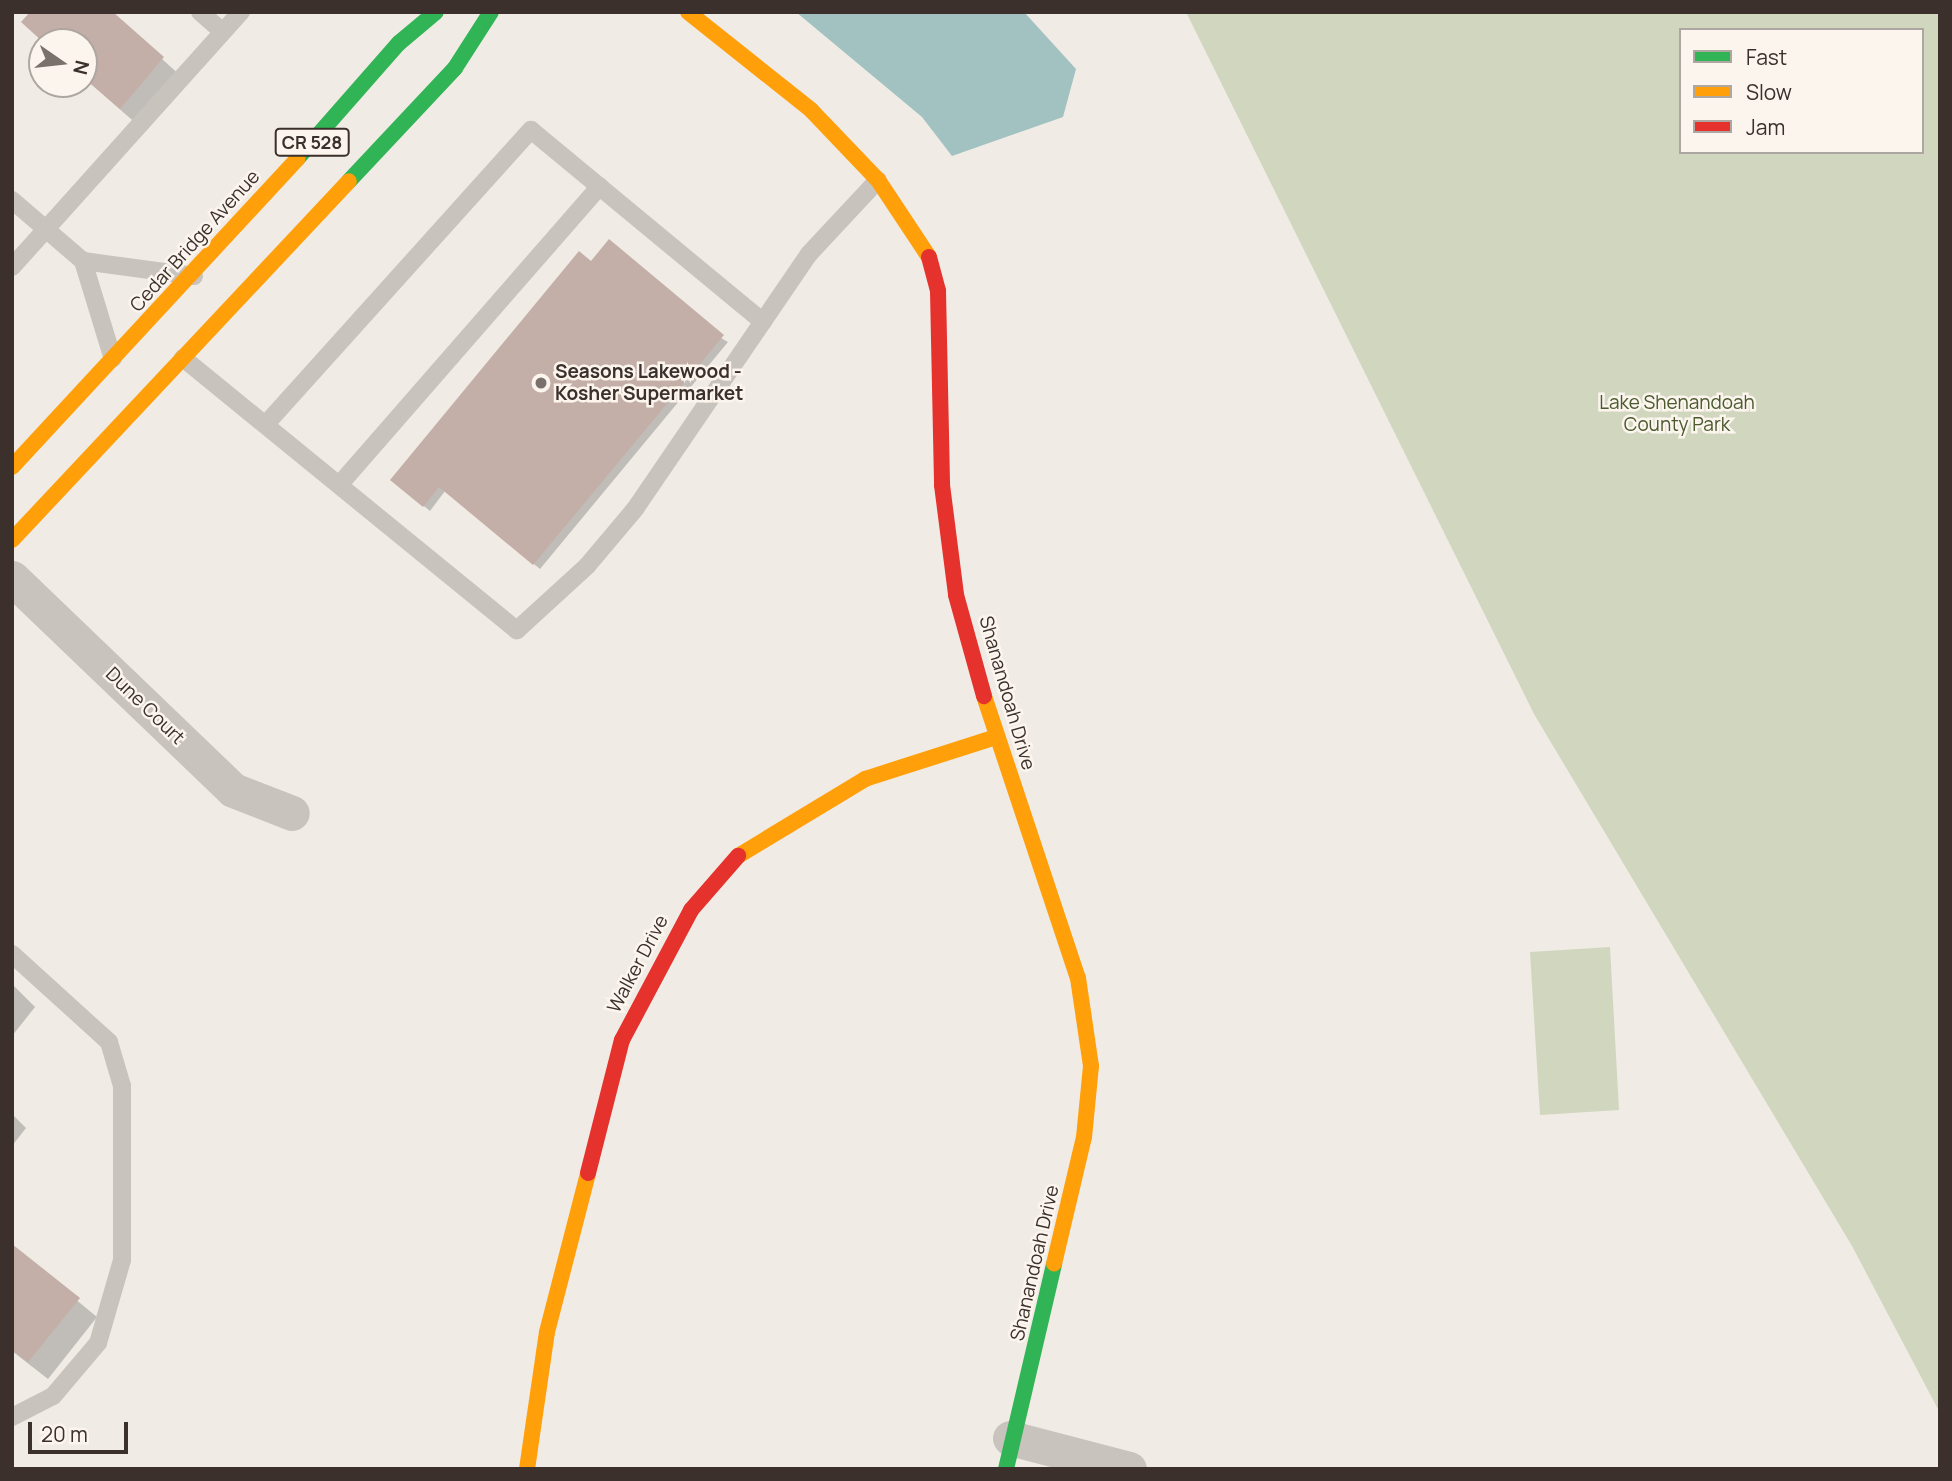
<!DOCTYPE html>
<style>
body{margin:0}
#map{position:relative;width:1952px;height:1481px;overflow:hidden;background:#f0ebe5;font-family:Manrope,sans-serif}
div>[style]{position:absolute}
.green>*{inset:0;background:#d1d6bf}
.water>*{inset:0;background:#a1c2c1}
.shadow>*{inset:0;background:#0003}
.building>*{inset:0;background:#c3afa7}
.lane>*{height:18px;margin:-9px;padding:0 9px;transform-origin:9px;border-radius:9px;background:#c9c3be}
.street>*{height:35px;margin:-17.5px;padding:0 17.5px;transform-origin:17.5px;border-radius:17.5px;background:#c9c3be}
.fast>*{height:16px;margin:-8px;padding:0 8px;transform-origin:8px;border-radius:8px;background:#30b455}
.slow>*{height:16px;margin:-8px;padding:0 8px;transform-origin:8px;border-radius:8px;background:#ff9f0a}
.jam>*{height:16px;margin:-8px;padding:0 8px;transform-origin:8px;border-radius:8px;background:#e5322d}
.dots>*{width:19px;height:19px;translate:-50% -50%;box-sizing:border-box;border:4px solid #fbf5ee;border-radius:50%}
span{translate:-50% -50%;white-space:nowrap;text-align:center;line-height:1.15;-webkit-text-stroke:5px #fbf5ee;paint-order:stroke}
.shield-label span{padding:2px 5px;background:#fbf5ee;border:2px solid;border-radius:5px;-webkit-text-stroke-width:0}
.shield-label{font-size:18px;color:#3b302b;font-weight:700}
.street-label{font-size:19px;color:#3b302b}
.poi-label{font-size:19px;color:#3b302b;font-weight:700}
.left{translate:0 -50%;text-align:left}
.park-label{font-size:19px;color:#4a5a2e}
.frame{position:absolute;inset:0;border:14px solid #3b302b;pointer-events:none}
.legend{position:absolute;left:1679px;top:28px;width:245px;height:126px;box-sizing:border-box;background:#fbf5ee;border:2px solid #aea6a0;margin:0;padding:9px 12px;list-style:none;font-size:21px;color:#3b302b}
.legend li{display:flex;align-items:center;gap:14px;height:35px}
.legend b{width:35px;border:2px solid #aea6a0}
.north{position:absolute;left:28px;top:28px;width:70px;height:70px;box-sizing:border-box;background:#fbf5ee;border:2px solid #aea6a0;border-radius:50%;rotate:104deg;font-size:19px;font-weight:700;line-height:28px;text-align:center;color:#3b302b}
.north::after{content:'';display:block;margin:auto;width:24px;height:32px;background:#7a716c;clip-path:polygon(50% 0,100% 100%,50% 72%,0 100%)}
.scale{position:absolute;left:28px;top:1422px;width:100px;height:32px;box-sizing:border-box;border:4px solid #3b302b;border-top:0;padding-left:9px;font-size:21px;line-height:24px;white-space:nowrap;color:#3b302b;-webkit-text-stroke:5px #fbf5ee;paint-order:stroke}
</style>
<div id="map">
<div class="green">
<div style="clip-path:polygon(evenodd,1186px 12px,1940px 12px,1940px 1413px,1852px 1246px,1534px 714px,1186px 12px,1681px 30px,1922px 30px,1922px 152px,1681px 152px,1681px 30px)"></div>
<div style="clip-path:polygon(1610px 947px,1619px 1110px,1540px 1115px,1530px 952px)"></div>
</div>
<div class="water">
<div style="clip-path:polygon(796px 12px,1024px 12px,1076px 69px,1063px 117px,952px 156px,922px 117px)"></div>
</div>
<div class="shadow">
<div style="clip-path:polygon(110px 12px,182px 77px,139px 126px,84px 78px,84px 42px,43px 42px)"></div>
<div style="clip-path:polygon(591px 263px,728px 342px,540px 569px,445px 491px,430px 511px,398px 485px)"></div>
<div style="clip-path:polygon(12px 984px,35px 1007px,12px 1036px)"></div>
<div style="clip-path:polygon(12px 1114px,26px 1128px,12px 1146px)"></div>
<div style="clip-path:polygon(12px 1247px,97px 1317px,48px 1379px,12px 1351px)"></div>
</div>
<div class="building">
<div style="clip-path:polygon(30px 12px,113px 12px,164px 57px,120px 109px,84px 78px,84px 42px,43px 42px,21px 22px)"></div>
<div style="clip-path:polygon(609px 239px,724px 335px,533px 565px,439px 487px,423px 507px,390px 480px,579px 251px,591px 261px)"></div>
<div style="clip-path:polygon(12px 1244px,80px 1298px,28px 1362px,12px 1350px)"></div>
</div>
<div class="lane">
<div style="left:200px;top:12px;width:30px;rotate:41deg"></div>
<div style="left:12px;top:200px;width:94px;rotate:40.7deg"></div>
<div style="left:83px;top:261px;width:102px;rotate:73deg"></div>
<div style="left:83px;top:261px;width:112px;rotate:7.7deg"></div>
<div style="left:12px;top:267px;width:343px;rotate:-48.1deg"></div>
<div style="left:183px;top:358px;width:431px;rotate:39.2deg"></div>
<div style="left:517px;top:630px;width:95px;rotate:-42.4deg"></div>
<div style="left:587px;top:566px;width:75px;rotate:-49.9deg"></div>
<div style="left:635px;top:509px;width:309px;rotate:-55.7deg"></div>
<div style="left:809px;top:254px;width:101px;rotate:-47deg"></div>
<div style="left:266px;top:424px;width:396px;rotate:-48deg"></div>
<div style="left:531px;top:130px;width:301px;rotate:39.6deg"></div>
<div style="left:340px;top:484px;width:395px;rotate:-48.9deg"></div>
<div style="left:12px;top:954px;width:131px;rotate:42.2deg"></div>
<div style="left:109px;top:1042px;width:46px;rotate:73.5deg"></div>
<div style="left:122px;top:1086px;width:174px;rotate:90deg"></div>
<div style="left:122px;top:1260px;width:86px;rotate:106.1deg"></div>
<div style="left:98px;top:1343px;width:70px;rotate:130.3deg"></div>
<div style="left:53px;top:1396px;width:46px;rotate:152.9deg"></div>
</div>
<div class="street">
<div style="left:12px;top:578px;width:306px;rotate:43.8deg"></div>
<div style="left:233px;top:790px;width:63px;rotate:21.3deg"></div>
<div style="left:1010px;top:1438px;width:123px;rotate:14.6deg"></div>
</div>
<div class="fast">
<div style="left:297px;top:159px;width:154px;rotate:-48.7deg"></div>
<div style="left:399px;top:43px;width:48px;rotate:-40deg"></div>
<div style="left:349px;top:181px;width:155px;rotate:-46.8deg"></div>
<div style="left:455px;top:68px;width:67px;rotate:-57.3deg"></div>
<div style="left:1006px;top:1469px;width:211px;rotate:-76.8deg"></div>
</div>
<div class="slow">
<div style="left:688px;top:12px;width:157px;rotate:38.5deg"></div>
<div style="left:811px;top:110px;width:97px;rotate:46.3deg"></div>
<div style="left:878px;top:180px;width:92px;rotate:56.5deg"></div>
<div style="left:12px;top:467px;width:420px;rotate:-47.2deg"></div>
<div style="left:12px;top:540px;width:492px;rotate:-46.8deg"></div>
<div style="left:984px;top:696px;width:297px;rotate:71.6deg"></div>
<div style="left:1078px;top:978px;width:89px;rotate:81.6deg"></div>
<div style="left:1091px;top:1066px;width:71px;rotate:95.6deg"></div>
<div style="left:1084px;top:1137px;width:130px;rotate:103.3deg"></div>
<div style="left:738px;top:856px;width:149px;rotate:-31.2deg"></div>
<div style="left:865px;top:779px;width:138px;rotate:-17.8deg"></div>
<div style="left:527px;top:1469px;width:138px;rotate:-81.7deg"></div>
<div style="left:547px;top:1332px;width:164px;rotate:-75.5deg"></div>
</div>
<div class="jam">
<div style="left:929px;top:257px;width:35px;rotate:75deg"></div>
<div style="left:938px;top:291px;width:194px;rotate:88.8deg"></div>
<div style="left:942px;top:485px;width:111px;rotate:82.7deg"></div>
<div style="left:956px;top:595px;width:105px;rotate:74.5deg"></div>
<div style="left:588px;top:1173px;width:137px;rotate:-75.7deg"></div>
<div style="left:622px;top:1040px;width:147px;rotate:-62deg"></div>
<div style="left:691px;top:910px;width:72px;rotate:-49deg"></div>
</div>
<div class="dots">
<div style="left:541px;top:383px;background:#7a716c"></div>
</div>
<div class="shield-label">
<span style="left:312px;top:142px">CR 528</span>
</div>
<div class="street-label">
<span style="left:195px;top:241px;rotate:-48deg">Cedar Bridge Avenue</span>
<span style="left:1007px;top:693px;rotate:74deg">Shanandoah Drive</span>
<span style="left:145px;top:706px;rotate:44deg">Dune Court</span>
<span style="left:638px;top:964px;rotate:-62deg">Walker Drive</span>
<span style="left:1035px;top:1263px;rotate:-77deg">Shanandoah Drive</span>
</div>
<div class="poi-label">
<span class="left" style="left:555px;top:383px">Seasons Lakewood -<br>Kosher Supermarket</span>
</div>
<div class="park-label">
<span style="left:1677px;top:414px">Lake Shenandoah<br>County Park</span>
</div>
<div class="frame"></div>
<ul class="legend">
<li><b style="height:9px;background:#30b455"></b>Fast</li>
<li><b style="height:9px;background:#ff9f0a"></b>Slow</li>
<li><b style="height:9px;background:#e5322d"></b>Jam</li>
</ul>
<div class="north">N</div>
<div class="scale">20 m</div>
</div>
